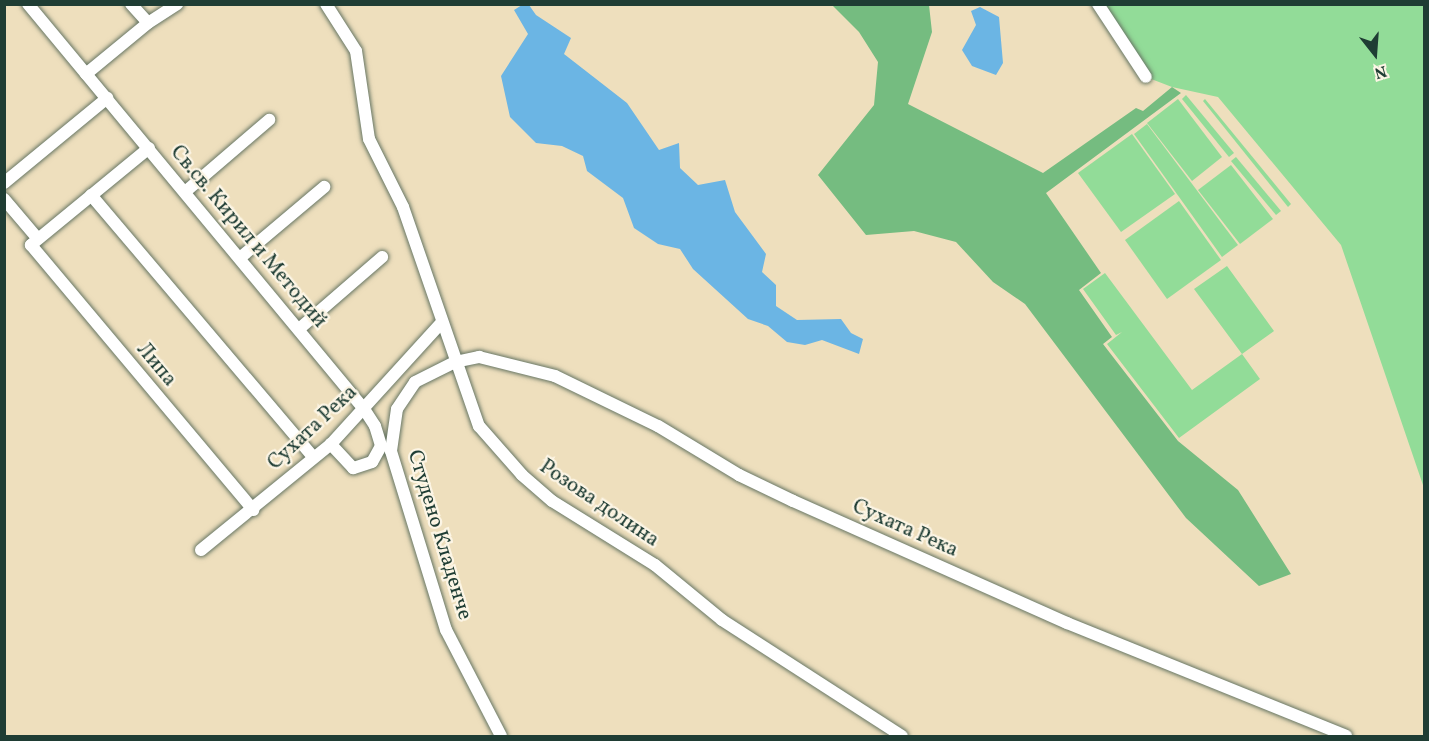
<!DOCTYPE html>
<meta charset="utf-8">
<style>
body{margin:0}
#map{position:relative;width:1429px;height:741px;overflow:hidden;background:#eedfbd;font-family:Vollkorn,serif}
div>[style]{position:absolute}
.green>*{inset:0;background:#92dc98}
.forest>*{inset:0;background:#75bc80}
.water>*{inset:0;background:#6bb5e4}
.roads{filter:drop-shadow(0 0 2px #677664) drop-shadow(0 0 2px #677664)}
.street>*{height:12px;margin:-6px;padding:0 6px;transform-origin:6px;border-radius:6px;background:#fff}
span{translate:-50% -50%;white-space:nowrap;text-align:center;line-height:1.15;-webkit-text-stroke:4.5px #fcf5e5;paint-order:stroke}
.street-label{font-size:21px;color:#1f3d34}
.frame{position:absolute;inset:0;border:6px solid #1f3d34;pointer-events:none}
.north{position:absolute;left:1345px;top:24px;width:60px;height:60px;-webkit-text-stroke:4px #fcf5e5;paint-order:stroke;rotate:163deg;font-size:16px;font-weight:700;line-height:24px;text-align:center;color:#1f3d34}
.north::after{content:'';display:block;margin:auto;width:21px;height:27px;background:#1f3d34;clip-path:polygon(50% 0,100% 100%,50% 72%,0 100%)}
</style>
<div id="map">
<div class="green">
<div style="clip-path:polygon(1103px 5px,1424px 5px,1424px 488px,1341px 245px,1218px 97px,1172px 87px,1146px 77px)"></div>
<div style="clip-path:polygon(1186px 95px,1234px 153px,1229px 157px,1182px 99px)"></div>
<div style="clip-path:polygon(1178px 99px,1222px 157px,1192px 181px,1147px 123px)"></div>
<div style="clip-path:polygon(1205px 99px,1291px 204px,1288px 207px,1203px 101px)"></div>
<div style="clip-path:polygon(1147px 124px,1238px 245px,1222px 257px,1134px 134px)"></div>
<div style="clip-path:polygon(1132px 134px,1175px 194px,1121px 232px,1078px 173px)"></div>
<div style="clip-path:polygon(1236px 157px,1281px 211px,1276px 215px,1231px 161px)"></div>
<div style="clip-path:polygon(1231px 165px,1273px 219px,1240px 244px,1198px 190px)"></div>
<div style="clip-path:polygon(1179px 201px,1221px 260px,1167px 299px,1125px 240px)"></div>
<div style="clip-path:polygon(1227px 266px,1274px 331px,1242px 354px,1260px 379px,1179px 438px,1107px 344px,1122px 332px,1116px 335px,1083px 289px,1105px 273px,1192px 390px,1242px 354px,1194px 289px)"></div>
</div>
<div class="forest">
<div style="clip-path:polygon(832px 5px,929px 5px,932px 32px,908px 104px,1043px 173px,1136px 108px,1143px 111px,1172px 87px,1181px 93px,1046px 193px,1101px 273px,1079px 290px,1112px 337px,1103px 344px,1178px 441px,1238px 490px,1291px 574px,1259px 586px,1186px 518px,1025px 304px,993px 282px,956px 242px,914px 231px,866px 235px,818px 175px,874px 105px,878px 62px,859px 32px)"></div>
</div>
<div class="water">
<div style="clip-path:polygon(522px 5px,529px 5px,536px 15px,571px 38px,564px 54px,627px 103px,659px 150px,679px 143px,680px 168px,698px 185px,725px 180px,735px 212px,766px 254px,762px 272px,776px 285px,776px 306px,797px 320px,841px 319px,851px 333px,863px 339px,859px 354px,822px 340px,805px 345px,787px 342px,768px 326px,748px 319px,693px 269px,680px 249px,658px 244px,634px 228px,623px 198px,587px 171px,583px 156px,562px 146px,536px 143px,510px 117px,501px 76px,528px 34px,514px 10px)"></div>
<div style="clip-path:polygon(980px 7px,999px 17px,1003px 63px,996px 75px,972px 66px,962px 50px,976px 25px,971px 11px)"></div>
</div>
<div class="roads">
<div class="street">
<div style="left:28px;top:4px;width:526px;rotate:50.32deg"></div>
<div style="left:364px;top:409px;width:20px;rotate:57deg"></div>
<div style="left:375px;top:426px;width:21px;rotate:73deg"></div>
<div style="left:381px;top:446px;width:18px;rotate:119deg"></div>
<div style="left:372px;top:462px;width:20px;rotate:162deg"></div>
<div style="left:353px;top:468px;width:33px;rotate:-133deg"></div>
<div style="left:131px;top:4px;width:25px;rotate:48deg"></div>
<div style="left:148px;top:23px;width:35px;rotate:-33deg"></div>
<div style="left:326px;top:4px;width:56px;rotate:57.4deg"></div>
<div style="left:356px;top:51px;width:89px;rotate:81.6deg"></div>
<div style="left:369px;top:139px;width:76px;rotate:63.4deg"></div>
<div style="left:403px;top:207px;width:232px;rotate:70.9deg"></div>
<div style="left:479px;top:426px;width:65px;rotate:48.7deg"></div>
<div style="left:522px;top:475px;width:40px;rotate:41deg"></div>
<div style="left:552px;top:501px;width:121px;rotate:31.9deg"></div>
<div style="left:655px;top:565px;width:87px;rotate:39.4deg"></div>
<div style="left:722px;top:620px;width:214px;rotate:32.8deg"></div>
<div style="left:1098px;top:4px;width:87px;rotate:56.7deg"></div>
<div style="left:86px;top:74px;width:80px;rotate:-39.4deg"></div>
<div style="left:149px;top:148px;width:153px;rotate:140.6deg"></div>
<div style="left:31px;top:245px;width:346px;rotate:50deg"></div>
<div style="left:4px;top:183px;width:134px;rotate:-39.5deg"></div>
<div style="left:185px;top:192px;width:111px;rotate:-40.6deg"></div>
<div style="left:91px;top:195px;width:343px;rotate:49.7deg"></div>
<div style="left:4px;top:199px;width:52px;rotate:49.6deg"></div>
<div style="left:241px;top:257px;width:109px;rotate:-40.1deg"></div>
<div style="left:299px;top:329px;width:110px;rotate:-40.9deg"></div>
<div style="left:201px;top:550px;width:168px;rotate:-39.2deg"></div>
<div style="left:331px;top:444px;width:164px;rotate:-47.7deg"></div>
<div style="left:501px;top:736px;width:119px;rotate:-117.4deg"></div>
<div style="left:446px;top:630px;width:187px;rotate:-107.1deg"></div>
<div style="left:391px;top:451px;width:42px;rotate:-81.9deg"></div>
<div style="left:397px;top:409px;width:32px;rotate:-56deg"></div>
<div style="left:415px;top:382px;width:45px;rotate:-26.6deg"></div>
<div style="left:455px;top:362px;width:25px;rotate:-12deg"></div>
<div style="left:479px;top:357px;width:78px;rotate:14deg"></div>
<div style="left:555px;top:376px;width:114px;rotate:25.9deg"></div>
<div style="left:658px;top:426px;width:95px;rotate:31.2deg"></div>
<div style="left:739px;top:475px;width:60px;rotate:25.7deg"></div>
<div style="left:793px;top:501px;width:300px;rotate:24deg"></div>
<div style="left:1067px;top:623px;width:301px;rotate:22deg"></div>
</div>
</div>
<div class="street-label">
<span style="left:248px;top:237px;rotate:50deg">Св.св. Кирил и Методий</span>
<span style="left:156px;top:365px;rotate:50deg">Липа</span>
<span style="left:313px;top:428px;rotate:-43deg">Сухата Река</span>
<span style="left:599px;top:504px;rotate:34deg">Розова долина</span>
<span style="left:905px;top:529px;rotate:24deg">Сухата Река</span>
<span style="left:439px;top:535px;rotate:73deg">Студено Кладенче</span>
</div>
<div class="frame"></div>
<div class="north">N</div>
</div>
